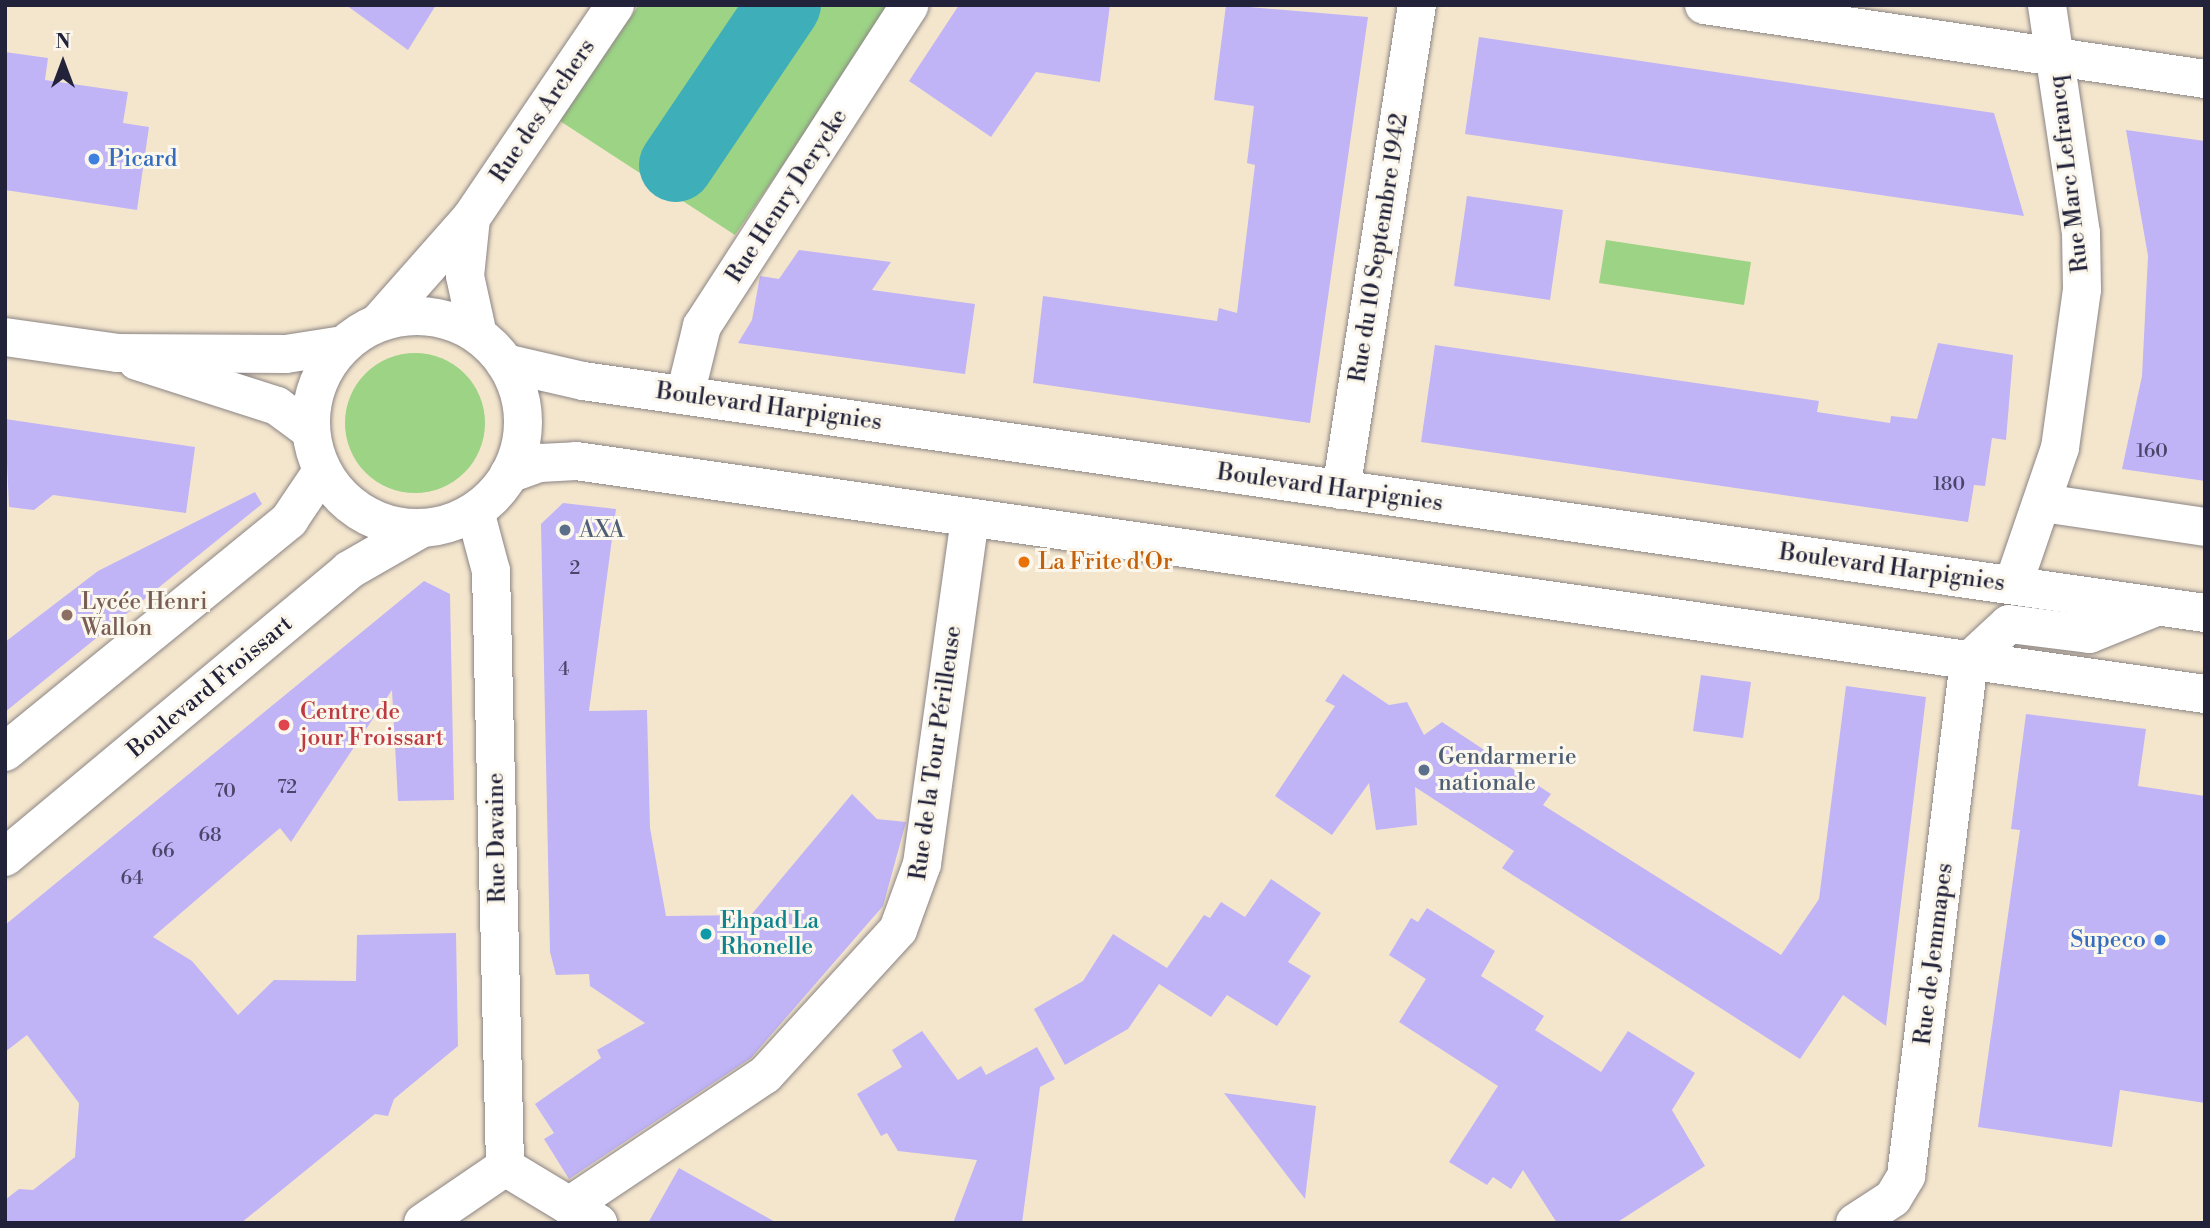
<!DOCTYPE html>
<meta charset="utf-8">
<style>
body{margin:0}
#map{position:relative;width:2210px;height:1228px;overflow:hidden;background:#f4e6cd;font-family:"Libre Bodoni",serif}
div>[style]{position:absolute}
.green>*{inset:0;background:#9cd385}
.round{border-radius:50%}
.river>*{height:74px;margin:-37px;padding:0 37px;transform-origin:37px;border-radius:37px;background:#3eaeb9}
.building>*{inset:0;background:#c0b4f6}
.roads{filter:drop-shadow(0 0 2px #8b8484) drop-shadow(0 0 2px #8b8484)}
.minor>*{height:38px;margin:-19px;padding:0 19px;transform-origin:19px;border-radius:19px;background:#fff}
.major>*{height:38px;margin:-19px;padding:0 19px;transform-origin:19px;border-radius:19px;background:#fff}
.major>.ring{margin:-19px;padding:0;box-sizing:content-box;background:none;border:38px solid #fff;border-radius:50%}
.dots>*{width:19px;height:19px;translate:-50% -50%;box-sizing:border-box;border:4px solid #fbf7ec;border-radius:50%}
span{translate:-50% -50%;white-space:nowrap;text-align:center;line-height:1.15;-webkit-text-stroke:6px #fbf7ec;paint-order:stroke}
.number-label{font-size:19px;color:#4a466a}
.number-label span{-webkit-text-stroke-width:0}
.street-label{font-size:23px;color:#22223b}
.shop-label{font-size:23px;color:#366cbe}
.left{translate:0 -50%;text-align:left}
.right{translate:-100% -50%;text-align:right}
.service-label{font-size:23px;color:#4e5e75}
.food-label{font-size:23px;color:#c56008}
.education-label{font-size:23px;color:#785e54}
.health-label{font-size:23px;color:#be3a42}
.culture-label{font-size:23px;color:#0d838f}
.frame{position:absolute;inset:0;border:7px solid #22223b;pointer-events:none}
.north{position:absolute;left:28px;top:28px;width:70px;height:70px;-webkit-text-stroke:5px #fbf7ec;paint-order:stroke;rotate:0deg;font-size:19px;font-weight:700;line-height:28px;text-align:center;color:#22223b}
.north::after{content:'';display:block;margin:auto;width:24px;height:32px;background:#22223b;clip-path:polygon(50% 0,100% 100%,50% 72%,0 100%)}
</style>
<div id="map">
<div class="green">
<div style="clip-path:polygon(639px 5px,892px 5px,735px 235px,560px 121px)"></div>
<div style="clip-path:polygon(1606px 240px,1751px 262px,1744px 305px,1599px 283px)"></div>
<div class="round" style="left:345px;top:353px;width:140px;height:140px"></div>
</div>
<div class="river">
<div style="left:676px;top:165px;width:193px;rotate:-56deg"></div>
</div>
<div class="building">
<div style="clip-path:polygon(346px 5px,436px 5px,408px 50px)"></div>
<div style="clip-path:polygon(959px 5px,1110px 5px,1100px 82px,1036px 72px,991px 137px,909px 81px)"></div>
<div style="clip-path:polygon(1226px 5px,1368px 17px,1310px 423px,1033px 383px,1043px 296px,1217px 321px,1219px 308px,1237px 313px,1255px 165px,1247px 163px,1254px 106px,1214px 100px)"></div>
<div style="clip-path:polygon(1479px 37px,1994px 113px,2024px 216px,1465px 134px)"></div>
<div style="clip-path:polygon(5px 52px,48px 58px,45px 80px,128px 92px,123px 123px,149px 127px,137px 210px,5px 190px)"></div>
<div style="clip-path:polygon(2126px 130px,2205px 141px,2205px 481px,2122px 469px,2142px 376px,2148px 256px)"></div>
<div style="clip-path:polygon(1467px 196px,1563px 210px,1550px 300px,1454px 286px)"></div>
<div style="clip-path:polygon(799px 250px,891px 262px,872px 290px,975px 304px,965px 374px,738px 343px,752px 320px,760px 276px,779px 279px)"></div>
<div style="clip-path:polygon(1938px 343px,2013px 355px,2006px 440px,1992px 438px,1985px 486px,1974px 485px,1968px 522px,1421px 442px,1435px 345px,1819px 401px,1817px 412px,1890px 423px,1891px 416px,1917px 419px)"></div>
<div style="clip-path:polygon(5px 419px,195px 447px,186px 513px,53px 495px,34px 510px,9px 507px)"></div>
<div style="clip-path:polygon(255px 492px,262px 504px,5px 712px,5px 642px,98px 571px)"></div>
<div style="clip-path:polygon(563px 503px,616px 509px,589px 711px,647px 710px,650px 828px,666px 916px,751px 915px,852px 794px,877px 819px,906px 822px,883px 906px,751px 1058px,569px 1179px,544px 1139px,554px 1133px,535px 1104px,601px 1058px,597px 1050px,645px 1023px,590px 986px,589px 974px,556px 975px,550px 952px,541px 524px)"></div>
<div style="clip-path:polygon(424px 581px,450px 594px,454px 800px,398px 801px,392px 690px,291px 842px,280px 828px,153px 937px,192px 961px,238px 1015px,274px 980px,356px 981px,357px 935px,456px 933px,458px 1046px,394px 1099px,388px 1116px,375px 1114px,241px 1223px,5px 1223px,5px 1200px,19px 1189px,33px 1190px,75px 1157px,79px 1103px,27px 1035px,5px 1052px,5px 925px)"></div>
<div style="clip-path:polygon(1343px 674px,1389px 705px,1407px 702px,1424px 735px,1442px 722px,1551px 794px,1543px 805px,1781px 955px,1819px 899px,1846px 686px,1926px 697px,1886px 1026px,1843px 995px,1800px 1059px,1502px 868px,1514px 851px,1415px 787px,1417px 825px,1376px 830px,1369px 783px,1332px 835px,1275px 796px,1335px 706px,1325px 701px)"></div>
<div style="clip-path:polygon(1701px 675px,1751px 682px,1743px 738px,1693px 731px)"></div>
<div style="clip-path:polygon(2026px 714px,2146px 729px,2138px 786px,2205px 796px,2205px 1103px,2120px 1090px,2112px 1147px,1978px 1127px,2020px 830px,2011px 829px)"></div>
<div style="clip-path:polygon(1271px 879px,1321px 913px,1288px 962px,1311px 976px,1277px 1026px,1227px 995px,1211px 1017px,1159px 984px,1128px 1029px,1065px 1065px,1034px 1009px,1083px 981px,1113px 934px,1167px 968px,1204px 915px,1210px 918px,1221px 902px,1245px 917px)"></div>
<div style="clip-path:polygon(1427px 908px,1495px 951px,1481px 976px,1544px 1016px,1535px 1030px,1601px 1072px,1628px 1031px,1695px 1073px,1672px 1110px,1705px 1166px,1616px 1223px,1557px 1223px,1523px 1170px,1511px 1189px,1493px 1177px,1487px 1185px,1449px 1162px,1498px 1086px,1399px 1022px,1426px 979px,1389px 955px,1411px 918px,1418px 922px)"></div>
<div style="clip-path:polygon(922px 1031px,958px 1080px,981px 1066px,986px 1075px,1037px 1047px,1055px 1079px,1040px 1087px,1022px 1223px,953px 1223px,977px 1160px,898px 1151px,887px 1133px,881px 1136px,857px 1094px,902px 1067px,892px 1050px)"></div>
<div style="clip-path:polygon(1224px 1093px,1316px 1106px,1305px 1199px)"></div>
<div style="clip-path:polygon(679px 1168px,777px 1223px,648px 1223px)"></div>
</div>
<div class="roads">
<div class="minor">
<div style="left:1704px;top:5px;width:506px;rotate:8.4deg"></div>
<div style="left:471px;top:218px;width:58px;rotate:95.9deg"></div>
<div style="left:465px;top:276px;width:60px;rotate:77.6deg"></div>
<div style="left:378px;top:323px;width:140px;rotate:-48.5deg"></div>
<div style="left:471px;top:218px;width:257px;rotate:-55.9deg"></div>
<div style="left:685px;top:395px;width:71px;rotate:-76.2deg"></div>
<div style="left:702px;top:326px;width:382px;rotate:-57.1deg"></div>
<div style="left:1341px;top:490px;width:491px;rotate:-81.1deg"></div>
<div style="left:2043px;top:503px;width:164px;rotate:8.4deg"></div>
<div style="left:475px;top:511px;width:62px;rotate:75.1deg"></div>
<div style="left:491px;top:571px;width:596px;rotate:88.65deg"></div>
<div style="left:2013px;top:585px;width:145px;rotate:-71.1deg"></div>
<div style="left:2060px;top:448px;width:160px;rotate:-82.1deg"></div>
<div style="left:2082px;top:290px;width:57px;rotate:-91deg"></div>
<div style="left:2081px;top:233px;width:231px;rotate:-98.5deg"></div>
<div style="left:505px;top:1167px;width:109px;rotate:31.1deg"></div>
<div style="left:569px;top:1206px;width:236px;rotate:-33.8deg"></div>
<div style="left:765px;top:1075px;width:197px;rotate:-47.5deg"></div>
<div style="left:898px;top:930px;width:70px;rotate:-70deg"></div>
<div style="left:922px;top:864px;width:349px;rotate:-82.1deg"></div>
<div style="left:423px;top:1223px;width:99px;rotate:-34.3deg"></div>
<div style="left:1855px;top:1223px;width:45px;rotate:-33.3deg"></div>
<div style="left:1893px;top:1198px;width:26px;rotate:-59deg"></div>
<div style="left:1906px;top:1176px;width:519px;rotate:-83.03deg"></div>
<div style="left:1969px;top:661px;width:54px;rotate:-42.8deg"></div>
<div style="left:2009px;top:624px;width:81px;rotate:7.1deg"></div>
<div style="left:2089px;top:634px;width:72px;rotate:-21.9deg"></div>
</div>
<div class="major">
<div class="ring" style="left:311px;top:316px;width:174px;height:174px"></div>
<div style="left:5px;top:337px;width:113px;rotate:8.1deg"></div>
<div style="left:117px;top:353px;width:169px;rotate:0.3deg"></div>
<div style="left:286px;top:354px;width:58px;rotate:-9deg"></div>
<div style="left:137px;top:361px;width:147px;rotate:17.8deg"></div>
<div style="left:277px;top:406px;width:42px;rotate:36.3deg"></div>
<div style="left:505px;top:363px;width:80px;rotate:13deg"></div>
<div style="left:583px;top:381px;width:1639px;rotate:8.14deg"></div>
<div style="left:509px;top:474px;width:33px;rotate:-20deg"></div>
<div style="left:540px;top:463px;width:36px;rotate:-3deg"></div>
<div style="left:576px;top:461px;width:1646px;rotate:8.14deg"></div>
<div style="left:5px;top:752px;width:367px;rotate:-39.2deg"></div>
<div style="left:289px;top:520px;width:59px;rotate:-56deg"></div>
<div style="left:5px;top:857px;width:448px;rotate:-39.8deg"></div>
<div style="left:349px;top:570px;width:84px;rotate:-29.9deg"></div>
</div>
</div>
<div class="dots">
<div style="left:94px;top:159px;background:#3f7fe0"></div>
<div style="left:565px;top:530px;background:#5c6f8a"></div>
<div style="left:1024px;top:562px;background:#e8710a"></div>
<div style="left:67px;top:615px;background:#8d6e63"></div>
<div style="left:284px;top:725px;background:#e0444e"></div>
<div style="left:1424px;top:770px;background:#5c6f8a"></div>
<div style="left:706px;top:934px;background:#0f9aa8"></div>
<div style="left:2160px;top:940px;background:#3f7fe0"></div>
</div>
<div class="number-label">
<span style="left:2152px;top:452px">160</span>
<span style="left:1949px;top:485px">180</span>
<span style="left:575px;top:569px">2</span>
<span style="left:564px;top:670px">4</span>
<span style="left:287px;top:788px">72</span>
<span style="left:225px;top:792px">70</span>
<span style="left:210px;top:836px">68</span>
<span style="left:163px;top:852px">66</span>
<span style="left:132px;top:879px">64</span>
</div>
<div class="street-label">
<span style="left:543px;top:111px;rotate:-56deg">Rue des Archers</span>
<span style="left:2069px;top:174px;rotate:-97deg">Rue Marc Lefrancq</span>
<span style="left:787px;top:196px;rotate:-57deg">Rue Henry Derycke</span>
<span style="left:1379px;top:248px;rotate:-81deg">Rue du 10 Septembre 1942</span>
<span style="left:769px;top:407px;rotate:8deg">Boulevard Harpignies</span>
<span style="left:1330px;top:488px;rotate:8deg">Boulevard Harpignies</span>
<span style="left:1892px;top:568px;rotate:8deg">Boulevard Harpignies</span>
<span style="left:210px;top:687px;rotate:-40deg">Boulevard Froissart</span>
<span style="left:936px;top:753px;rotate:-82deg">Rue de la Tour Périlleuse</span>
<span style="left:497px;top:838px;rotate:-91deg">Rue Davaine</span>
<span style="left:1934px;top:954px;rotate:-83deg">Rue de Jemmapes</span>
</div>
<div class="shop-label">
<span class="left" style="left:108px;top:159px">Picard</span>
<span class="right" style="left:2146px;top:940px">Supeco</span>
</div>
<div class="service-label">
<span class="left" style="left:579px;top:530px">AXA</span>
<span class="left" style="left:1438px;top:770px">Gendarmerie<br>nationale</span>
</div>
<div class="food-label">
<span class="left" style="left:1038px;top:562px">La Frite d'Or</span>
</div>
<div class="education-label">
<span class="left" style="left:81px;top:615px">Lycée Henri<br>Wallon</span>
</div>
<div class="health-label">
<span class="left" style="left:300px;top:725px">Centre de<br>jour Froissart</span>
</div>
<div class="culture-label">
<span class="left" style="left:720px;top:934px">Ehpad La<br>Rhonelle</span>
</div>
<div class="frame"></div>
<div class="north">N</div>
</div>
